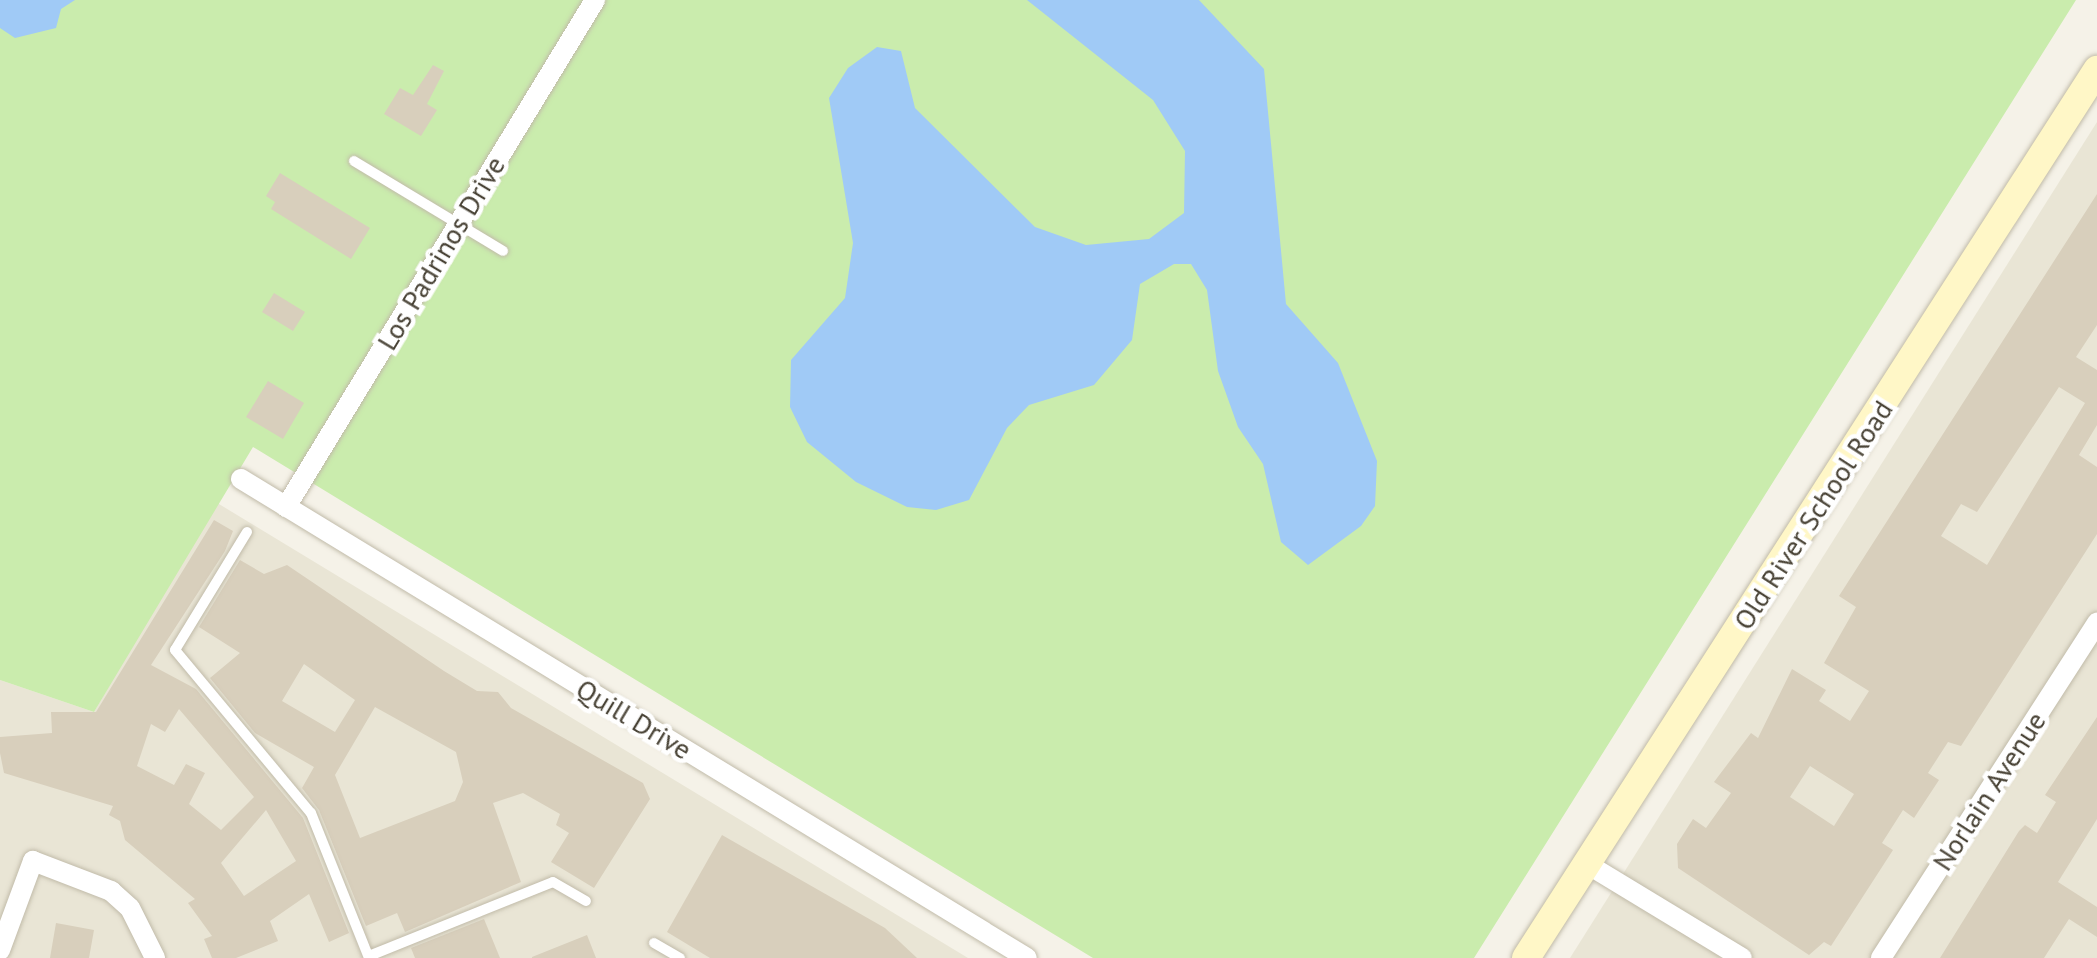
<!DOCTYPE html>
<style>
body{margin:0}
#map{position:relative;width:2097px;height:958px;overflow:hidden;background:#f5f2e8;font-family:"PT Sans",sans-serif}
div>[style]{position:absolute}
.residential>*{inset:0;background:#e9e5d5}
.green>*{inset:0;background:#caecad}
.water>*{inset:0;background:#a0caf6}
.building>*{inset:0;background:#d8cfbc}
.roads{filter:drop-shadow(0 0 2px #c1bba9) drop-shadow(0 0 2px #c1bba9)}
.service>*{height:10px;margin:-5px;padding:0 5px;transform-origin:5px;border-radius:5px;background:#fff}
.minor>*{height:20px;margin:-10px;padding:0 10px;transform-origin:10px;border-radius:10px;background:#fff}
.secondary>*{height:28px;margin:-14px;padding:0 14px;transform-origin:14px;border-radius:14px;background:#fff7c7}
span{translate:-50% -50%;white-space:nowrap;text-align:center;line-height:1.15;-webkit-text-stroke:9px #fff;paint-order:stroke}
.street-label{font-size:28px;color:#494336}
</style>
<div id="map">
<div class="residential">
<div style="clip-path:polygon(2097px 122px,2097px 958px,1570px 958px)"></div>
<div style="clip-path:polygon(214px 501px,968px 958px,0 958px,0 680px,94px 712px)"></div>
</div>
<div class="green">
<div style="clip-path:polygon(0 0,2076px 0,1474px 958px,1093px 958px,253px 447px,94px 712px,0 680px)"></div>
</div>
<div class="water">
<div style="clip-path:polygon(0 0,75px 0,61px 9px,56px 28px,15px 38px,0 28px)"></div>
<div style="clip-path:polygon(1027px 0,1199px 0,1264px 69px,1286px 304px,1338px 363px,1377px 461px,1375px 506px,1361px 526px,1308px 565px,1281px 542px,1263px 464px,1238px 427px,1218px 371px,1207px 290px,1191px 264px,1174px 264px,1140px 284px,1132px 340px,1094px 385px,1029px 405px,1007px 428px,969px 500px,936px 510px,907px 507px,856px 482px,807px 442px,790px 407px,791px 360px,845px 298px,853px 243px,829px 98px,848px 68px,877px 47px,901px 51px,915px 108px,1035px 227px,1086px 245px,1149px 239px,1184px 213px,1185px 151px,1153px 100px)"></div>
</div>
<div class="building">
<div style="clip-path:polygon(433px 65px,444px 71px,427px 104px,437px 110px,421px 136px,384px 114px,400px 88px,413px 95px)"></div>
<div style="clip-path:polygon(280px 173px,370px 228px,351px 259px,271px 209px,275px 202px,266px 196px)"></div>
<div style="clip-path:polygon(evenodd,2097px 194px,2097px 325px,2076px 357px,2097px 370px,2097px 425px,2079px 455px,2097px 467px,2097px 534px,1961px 746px,1948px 742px,1928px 773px,1939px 780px,1914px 818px,1903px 810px,1882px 843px,1893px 850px,1831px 946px,1824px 942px,1809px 955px,1678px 868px,1677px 844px,1693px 819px,1706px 828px,1731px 793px,1714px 782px,1751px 733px,1758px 738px,1792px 669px,1826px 690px,1819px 701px,1850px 721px,1869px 691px,1824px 663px,1856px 607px,1839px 596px,2097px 194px,2059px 387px,2085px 403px,1987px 565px,1941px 536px,1961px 504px,1977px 512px,2059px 387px,2097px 194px,1810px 766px,1854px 794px,1834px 826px,1790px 797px,1810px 766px)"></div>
<div style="clip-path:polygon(274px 293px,305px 312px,293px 331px,262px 312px)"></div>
<div style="clip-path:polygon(268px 381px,304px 403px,283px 439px,246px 417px)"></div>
<div style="clip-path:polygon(evenodd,214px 520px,233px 531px,225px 551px,151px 665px,196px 689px,303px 818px,349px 933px,329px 942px,309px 894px,270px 921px,278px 941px,236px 958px,212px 958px,204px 939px,212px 936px,188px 903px,195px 899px,125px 840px,120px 821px,109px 815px,113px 806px,4px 773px,0 753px,0 737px,52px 733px,51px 712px,96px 712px,214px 520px,179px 709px,254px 797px,221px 830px,189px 804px,205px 773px,186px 764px,174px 785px,137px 766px,151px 724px,165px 732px,179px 709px,214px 520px,266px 810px,296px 861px,244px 896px,221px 863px,266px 810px)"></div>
<div style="clip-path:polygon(evenodd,240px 560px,264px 574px,287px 565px,444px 671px,477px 691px,498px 692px,511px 708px,643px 783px,650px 799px,594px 888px,551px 862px,569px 833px,556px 825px,560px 814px,523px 793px,493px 803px,521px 882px,405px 932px,397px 913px,366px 926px,319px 810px,302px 788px,314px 767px,255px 733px,210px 678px,240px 653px,199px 627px,240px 560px,304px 664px,355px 700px,335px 732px,282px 701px,304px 664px,240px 560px,375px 707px,456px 752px,463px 782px,455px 801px,360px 838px,335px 775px,375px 707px)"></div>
<div style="clip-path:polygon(2097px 717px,2097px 819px,2058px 882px,2097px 907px,2097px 937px,2069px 919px,2044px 958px,1940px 958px,2019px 831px,2025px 825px,2037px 833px,2056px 802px,2045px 795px)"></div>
<div style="clip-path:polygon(722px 835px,885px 928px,917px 958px,710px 958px,667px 932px)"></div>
<div style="clip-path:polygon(484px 919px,500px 958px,415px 958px,411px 948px)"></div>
<div style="clip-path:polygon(56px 923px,94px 930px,89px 958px,50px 958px)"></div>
<div style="clip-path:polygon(587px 935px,596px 958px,532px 958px,532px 957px)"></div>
</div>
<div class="roads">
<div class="service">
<div style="left:354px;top:161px;width:174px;rotate:31.1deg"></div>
<div style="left:247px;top:532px;width:138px;rotate:121.4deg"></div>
<div style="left:175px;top:650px;width:212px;rotate:50.2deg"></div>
<div style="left:311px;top:813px;width:156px;rotate:68.2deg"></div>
<div style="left:654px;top:943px;width:30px;rotate:30deg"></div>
<div style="left:369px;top:956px;width:198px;rotate:-21.9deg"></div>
<div style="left:553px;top:882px;width:38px;rotate:30deg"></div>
</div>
<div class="minor">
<div style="left:241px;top:479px;width:920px;rotate:31.36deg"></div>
<div style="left:286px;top:507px;width:594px;rotate:-58.64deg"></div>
<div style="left:1587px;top:864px;width:181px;rotate:31.2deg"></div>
<div style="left:0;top:950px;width:95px;rotate:-69.7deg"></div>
<div style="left:33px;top:861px;width:84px;rotate:21deg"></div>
<div style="left:111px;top:891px;width:25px;rotate:42deg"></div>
<div style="left:130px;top:908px;width:56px;rotate:63.4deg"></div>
<div style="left:1881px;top:958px;width:399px;rotate:-57.2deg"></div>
</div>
<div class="secondary">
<div style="left:1526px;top:958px;width:1056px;rotate:-57.26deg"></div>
</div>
</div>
<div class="street-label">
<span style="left:441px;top:253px;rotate:-59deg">Los Padrinos Drive</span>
<span style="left:1813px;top:515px;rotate:-57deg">Old River School Road</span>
<span style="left:634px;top:719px;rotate:31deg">Quill Drive</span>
<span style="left:1989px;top:791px;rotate:-57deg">Norlain Avenue</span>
</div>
</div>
